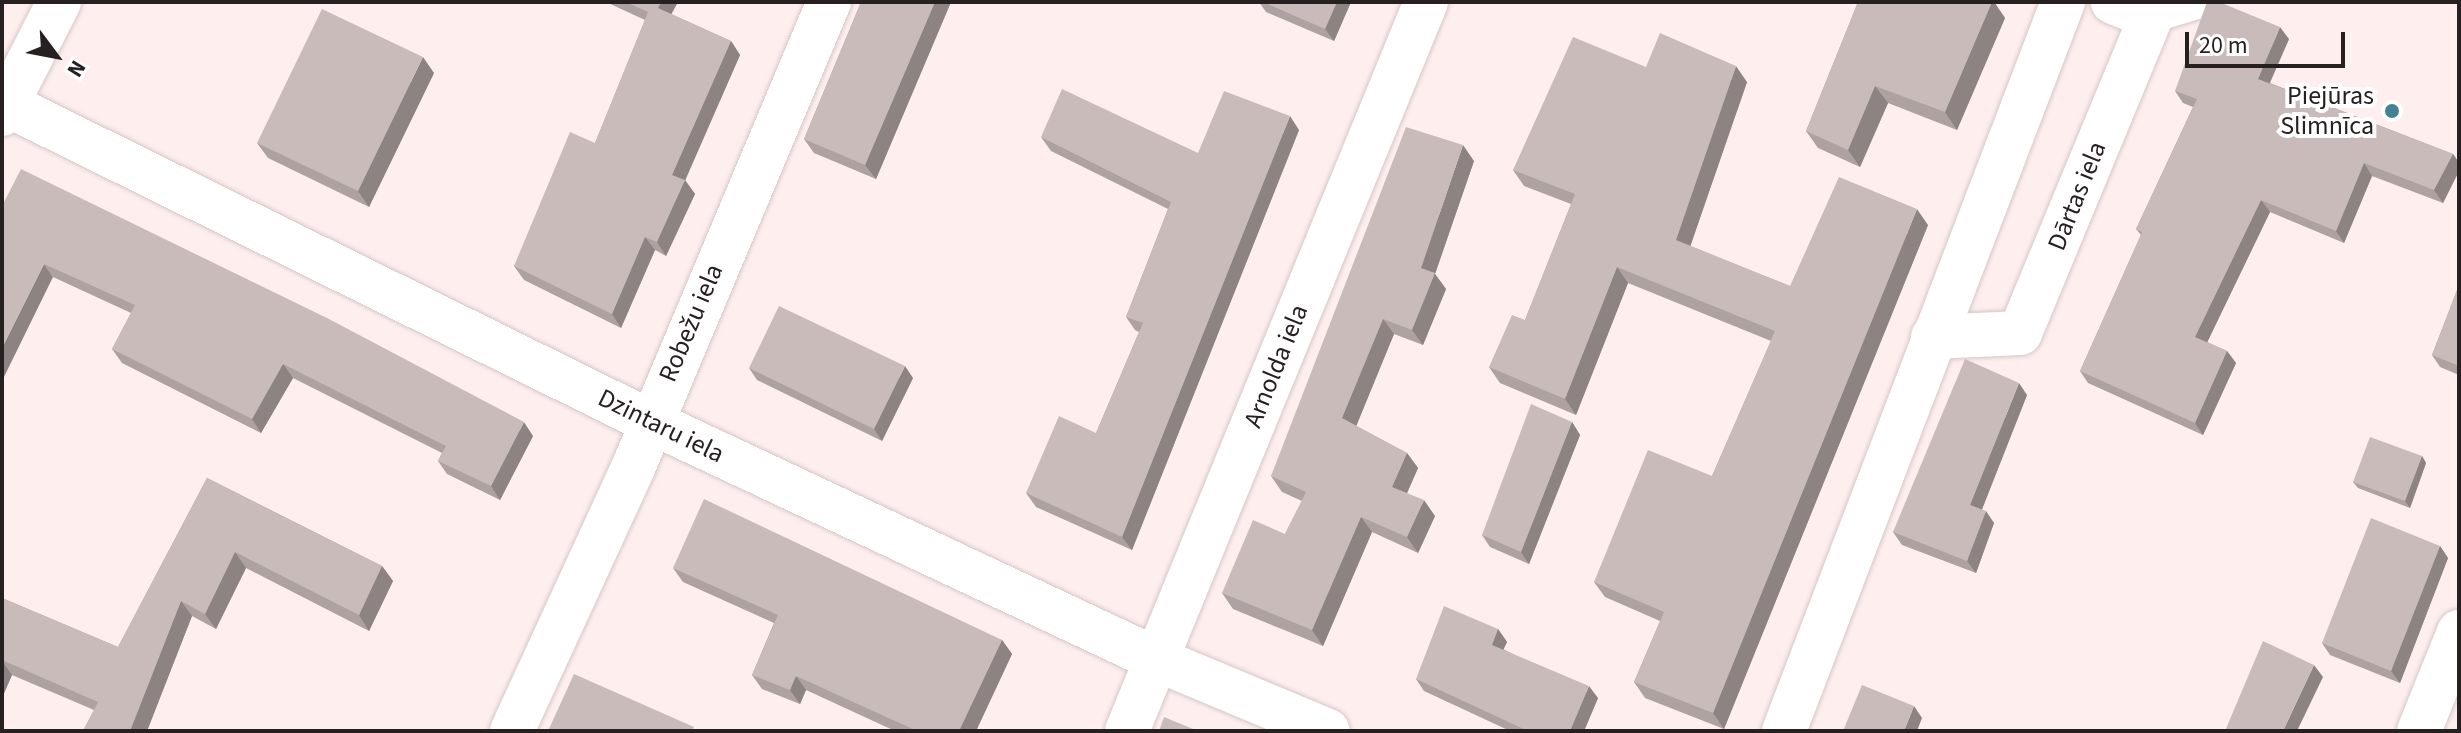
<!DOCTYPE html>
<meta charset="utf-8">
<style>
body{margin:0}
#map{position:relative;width:2461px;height:733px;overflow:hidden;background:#feefee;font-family:"Source Sans 3",sans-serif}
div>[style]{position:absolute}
.roads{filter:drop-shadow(0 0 2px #d6c7c7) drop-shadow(0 0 2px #d6c7c7)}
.lane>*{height:32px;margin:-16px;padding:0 16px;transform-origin:16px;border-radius:16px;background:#fff}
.street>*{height:44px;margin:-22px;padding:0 22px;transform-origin:22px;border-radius:22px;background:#fff}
.wall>*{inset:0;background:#aea1a1}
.shaded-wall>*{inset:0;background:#8d8383}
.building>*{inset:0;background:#cabbbb}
.dots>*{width:22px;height:22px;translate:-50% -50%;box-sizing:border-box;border:4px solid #fff;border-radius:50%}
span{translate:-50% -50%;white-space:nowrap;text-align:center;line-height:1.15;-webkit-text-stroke:8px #fff;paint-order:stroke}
.poi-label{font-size:26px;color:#262020}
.right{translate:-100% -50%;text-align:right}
.street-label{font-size:26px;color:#262020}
.frame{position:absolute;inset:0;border:4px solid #262020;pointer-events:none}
.north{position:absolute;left:16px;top:16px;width:80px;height:80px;-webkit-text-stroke:6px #fff;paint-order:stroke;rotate:122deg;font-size:22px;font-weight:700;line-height:32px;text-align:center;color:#262020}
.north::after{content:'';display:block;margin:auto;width:28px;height:36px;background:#262020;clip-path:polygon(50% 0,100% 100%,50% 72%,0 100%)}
.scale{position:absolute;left:2185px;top:32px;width:160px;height:36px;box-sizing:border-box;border:4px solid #262020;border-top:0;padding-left:10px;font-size:24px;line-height:28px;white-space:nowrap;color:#262020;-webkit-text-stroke:6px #fff;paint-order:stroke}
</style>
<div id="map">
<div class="roads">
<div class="lane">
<div style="left:2151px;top:17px;width:51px;rotate:-17deg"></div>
</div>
<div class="street">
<div style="left:2px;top:102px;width:721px;rotate:26.25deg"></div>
<div style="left:649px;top:421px;width:560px;rotate:25.15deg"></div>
<div style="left:1156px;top:659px;width:186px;rotate:22.7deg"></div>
<div style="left:2px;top:114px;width:126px;rotate:-63deg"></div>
<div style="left:1933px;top:337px;width:87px;rotate:-2.6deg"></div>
<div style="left:2020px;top:333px;width:342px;rotate:-67.5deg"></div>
<div style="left:2151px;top:17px;width:41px;rotate:-158.5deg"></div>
<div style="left:512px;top:731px;width:289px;rotate:-65.3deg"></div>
<div style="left:633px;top:468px;width:506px;rotate:-67.19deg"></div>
<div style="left:1127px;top:731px;width:788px;rotate:-67.7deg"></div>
<div style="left:1784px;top:731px;width:781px;rotate:-69.06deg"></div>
<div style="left:2419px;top:731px;width:107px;rotate:-68deg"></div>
</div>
</div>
<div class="wall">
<div style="clip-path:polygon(606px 2px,678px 2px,671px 14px,731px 41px,740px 55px,685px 180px,695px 194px,666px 256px,655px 250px,621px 328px,524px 280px,514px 266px,595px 143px,645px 20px)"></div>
<div style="clip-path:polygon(861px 2px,951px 2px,876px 179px,814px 153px,804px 139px)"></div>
<div style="clip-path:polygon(1259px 2px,1351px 2px,1334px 41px,1266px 12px)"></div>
<div style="clip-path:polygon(1858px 2px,1994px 2px,2005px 18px,1957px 130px,1888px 103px,1860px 167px,1818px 148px,1806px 131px)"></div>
<div style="clip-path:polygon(2289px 39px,2270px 83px,2453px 154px,2459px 163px,2459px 171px,2443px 203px,2372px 176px,2344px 243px,2270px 212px,2207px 342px,2227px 351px,2236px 363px,2203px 435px,2088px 383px,2080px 371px,2141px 235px,2136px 229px,2193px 107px,2183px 103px,2175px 91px)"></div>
<div style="clip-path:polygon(1646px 67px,1747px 82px,1690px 246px,1790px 286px,1928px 225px,1724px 729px,1645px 698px,1634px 682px,1660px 621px,1605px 597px,1594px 582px,1712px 476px,1771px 341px,1628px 283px,1576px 415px,1500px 383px,1489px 367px,1525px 320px,1571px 204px,1524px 186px,1513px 170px)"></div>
<div style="clip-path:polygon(434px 73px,369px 207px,268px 158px,257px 143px)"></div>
<div style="clip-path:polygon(1299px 130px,1132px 550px,1036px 507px,1026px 493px,1096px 433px,1139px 332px,1135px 330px,1126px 317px,1168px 209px,1051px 151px,1041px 137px,1198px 153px)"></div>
<div style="clip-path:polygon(1474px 161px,1435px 274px,1446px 289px,1423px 345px,1394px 334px,1356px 426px,1407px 453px,1418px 468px,1407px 493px,1435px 516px,1418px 553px,1372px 532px,1323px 646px,1233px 609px,1222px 593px,1285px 534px,1302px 501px,1282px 492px,1271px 476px)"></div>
<div style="clip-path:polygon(2px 206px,533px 436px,500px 500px,447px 474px,438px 461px,442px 453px,293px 378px,261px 433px,122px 363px,112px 349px,131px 313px,53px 277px)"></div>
<div style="clip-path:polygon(2459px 285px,2459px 375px,2440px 367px,2432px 355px)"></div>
<div style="clip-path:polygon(749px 368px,913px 378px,882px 441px,757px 380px)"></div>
<div style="clip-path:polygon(2027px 395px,1982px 509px,1994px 523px,1976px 573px,1902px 545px,1893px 532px)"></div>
<div style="clip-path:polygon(1572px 422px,1580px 435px,1529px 564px,1490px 547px,1482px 535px)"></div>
<div style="clip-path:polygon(2422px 456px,2426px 463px,2410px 508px,2358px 488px,2353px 482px)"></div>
<div style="clip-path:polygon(207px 478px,382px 566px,393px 581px,369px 631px,246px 568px,216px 629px,192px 616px,147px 731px,83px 731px,94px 710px,12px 675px,2px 698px,2px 598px,118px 647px)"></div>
<div style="clip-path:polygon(2440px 546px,2448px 558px,2400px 683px,2330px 655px,2322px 643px)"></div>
<div style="clip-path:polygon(673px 568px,1002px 640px,1012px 654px,976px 731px,895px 731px,806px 690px,800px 704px,762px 689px,752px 675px,774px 623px,683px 582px)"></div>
<div style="clip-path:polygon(1498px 629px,1507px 642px,1503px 649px,1598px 698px,1584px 731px,1510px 731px,1424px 691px,1416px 679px)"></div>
</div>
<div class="shaded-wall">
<div style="clip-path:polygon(661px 2px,678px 2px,667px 22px,658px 8px)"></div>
<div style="clip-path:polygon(935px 2px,951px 2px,876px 179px,865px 165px)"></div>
<div style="clip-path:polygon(1337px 2px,1351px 2px,1334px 41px,1325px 29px)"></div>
<div style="clip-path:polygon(1992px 2px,1994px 2px,2005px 18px,1957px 130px,1945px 112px)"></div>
<div style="clip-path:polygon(2280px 27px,2289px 39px,2266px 91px,2258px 79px)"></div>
<div style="clip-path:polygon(731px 41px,740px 55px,684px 183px,685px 180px,695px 194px,666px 256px,657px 242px,672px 175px)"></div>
<div style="clip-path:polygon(423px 57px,434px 73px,369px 207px,358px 191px)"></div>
<div style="clip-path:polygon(1736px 66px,1747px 82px,1687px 256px,1676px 240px)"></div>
<div style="clip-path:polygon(1875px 86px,1888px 103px,1860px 167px,1848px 150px)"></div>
<div style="clip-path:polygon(1290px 116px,1299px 130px,1132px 550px,1122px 537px)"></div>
<div style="clip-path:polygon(1463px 145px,1474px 161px,1435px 274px,1446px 289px,1423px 345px,1412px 330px,1421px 268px)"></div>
<div style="clip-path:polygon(2453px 154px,2459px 163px,2459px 171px,2443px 203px,2434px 190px)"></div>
<div style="clip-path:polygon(2364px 163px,2372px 176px,2344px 243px,2336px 231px)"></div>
<div style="clip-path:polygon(2261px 200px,2270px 212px,2204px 349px,2195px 337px)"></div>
<div style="clip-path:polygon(1917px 209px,1928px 225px,1724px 729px,1713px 713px)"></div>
<div style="clip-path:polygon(645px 237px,655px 250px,621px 328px,612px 314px)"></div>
<div style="clip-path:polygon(44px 264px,53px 277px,2px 381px,2px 348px)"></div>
<div style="clip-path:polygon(1617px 267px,1628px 283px,1576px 415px,1565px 399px)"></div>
<div style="clip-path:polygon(1383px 319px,1394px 334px,1353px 434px,1342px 418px)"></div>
<div style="clip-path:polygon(2227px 351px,2236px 363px,2203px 435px,2195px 423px)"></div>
<div style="clip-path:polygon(283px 364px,293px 378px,261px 433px,252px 419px)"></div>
<div style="clip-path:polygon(905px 366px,913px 378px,882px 441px,874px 429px)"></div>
<div style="clip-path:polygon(2019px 383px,2027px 395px,1979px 517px,1970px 505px)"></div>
<div style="clip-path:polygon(524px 422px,533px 436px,500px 500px,491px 486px)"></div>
<div style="clip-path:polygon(1572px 422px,1580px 435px,1529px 564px,1521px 552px)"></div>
<div style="clip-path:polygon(1407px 453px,1418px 468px,1403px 502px,1392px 487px)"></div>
<div style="clip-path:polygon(2422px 456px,2426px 463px,2410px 508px,2405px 501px)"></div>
<div style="clip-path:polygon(1424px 500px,1435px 516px,1418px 553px,1407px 537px)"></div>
<div style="clip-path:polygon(1986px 511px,1994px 523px,1976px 573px,1967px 561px)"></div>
<div style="clip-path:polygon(1361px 517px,1372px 532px,1323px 646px,1312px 630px)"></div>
<div style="clip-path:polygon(2440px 546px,2448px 558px,2400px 683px,2391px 671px)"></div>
<div style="clip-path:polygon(235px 552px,246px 568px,216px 629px,205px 614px)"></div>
<div style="clip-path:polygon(382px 566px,393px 581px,369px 631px,359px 615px)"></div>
<div style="clip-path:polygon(181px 601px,192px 616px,147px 731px,130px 731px)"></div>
<div style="clip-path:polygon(1498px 629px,1507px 642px,1500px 657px,1492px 645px)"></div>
<div style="clip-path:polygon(1002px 640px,1012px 654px,976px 731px,959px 731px)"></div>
<div style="clip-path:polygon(2px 661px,12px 675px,2px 698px)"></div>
<div style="clip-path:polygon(2314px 665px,2323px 677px,2297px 731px,2283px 731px)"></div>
<div style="clip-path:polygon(796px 676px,806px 690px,800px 704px,790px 690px)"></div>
<div style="clip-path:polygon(1589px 686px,1598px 698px,1584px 731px,1570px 731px)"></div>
<div style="clip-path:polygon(1914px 706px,1922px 718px,1917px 731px,1904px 731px)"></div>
</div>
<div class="building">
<div style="clip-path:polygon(626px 2px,661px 2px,658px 8px,731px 41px,672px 175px,685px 180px,657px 242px,645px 237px,612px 314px,514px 266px,570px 132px,595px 143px,648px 12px)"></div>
<div style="clip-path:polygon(861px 2px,935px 2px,865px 165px,804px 139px)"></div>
<div style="clip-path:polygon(1263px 2px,1337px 2px,1325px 29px)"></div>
<div style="clip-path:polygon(1858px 2px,1992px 2px,1945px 112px,1875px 86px,1848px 150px,1806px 131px)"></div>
<div style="clip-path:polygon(2207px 2px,2219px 2px,2280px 27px,2258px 79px,2453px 154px,2434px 190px,2364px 163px,2336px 231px,2261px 200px,2195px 337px,2227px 351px,2195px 423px,2080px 371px,2142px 232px,2136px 229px,2197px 99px,2175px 91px)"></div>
<div style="clip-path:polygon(322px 9px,423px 57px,358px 191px,257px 143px)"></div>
<div style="clip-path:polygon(1660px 33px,1736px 66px,1676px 240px,1790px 286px,1839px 177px,1917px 209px,1713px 713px,1634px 682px,1664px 612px,1594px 582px,1648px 450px,1712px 476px,1775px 331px,1617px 267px,1565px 399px,1489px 367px,1512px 315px,1525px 320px,1575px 194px,1513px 170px,1573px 37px,1646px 67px)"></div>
<div style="clip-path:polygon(1062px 89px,1198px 153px,1224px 91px,1290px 116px,1122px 537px,1026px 493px,1059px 416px,1096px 433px,1143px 323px,1126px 317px,1171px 202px,1041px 137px)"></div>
<div style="clip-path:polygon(1406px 127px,1463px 145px,1421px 268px,1435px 273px,1412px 330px,1383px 319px,1342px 418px,1407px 453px,1392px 487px,1424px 500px,1407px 537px,1361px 517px,1312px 630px,1222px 593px,1253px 520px,1285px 534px,1306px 492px,1271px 476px)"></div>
<div style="clip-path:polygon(21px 169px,327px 318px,524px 422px,491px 486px,438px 461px,446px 446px,283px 364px,252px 419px,112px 349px,135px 305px,44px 264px,2px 348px,2px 206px)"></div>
<div style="clip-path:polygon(2459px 285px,2459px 366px,2432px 355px)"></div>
<div style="clip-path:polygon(779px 306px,905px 366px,874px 429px,749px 368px)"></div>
<div style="clip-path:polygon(1965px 359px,2019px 383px,1970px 505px,1986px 511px,1967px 561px,1893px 532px)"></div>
<div style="clip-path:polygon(1531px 404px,1572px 422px,1521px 552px,1482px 535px)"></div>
<div style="clip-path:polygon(2370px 437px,2422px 456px,2405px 501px,2353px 482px)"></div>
<div style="clip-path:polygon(207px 478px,382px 566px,359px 615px,235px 552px,205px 614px,181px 601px,130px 731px,83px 731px,98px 702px,2px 660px,2px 598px,118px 647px)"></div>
<div style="clip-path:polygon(704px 499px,1002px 640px,959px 731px,917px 731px,796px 676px,790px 690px,752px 675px,778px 615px,673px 568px)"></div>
<div style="clip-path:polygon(2371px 518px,2440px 546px,2391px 671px,2322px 643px)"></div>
<div style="clip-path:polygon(1444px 606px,1498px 629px,1492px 645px,1589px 686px,1570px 731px,1528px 731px,1416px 679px)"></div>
<div style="clip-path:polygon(2263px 641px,2314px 665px,2283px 731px,2225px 731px)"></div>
<div style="clip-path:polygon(574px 674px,694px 727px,692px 731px,548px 731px)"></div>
<div style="clip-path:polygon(1862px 685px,1914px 706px,1904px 731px,1843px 731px)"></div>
<div style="clip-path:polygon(1164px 717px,1198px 731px,1159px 731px)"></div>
</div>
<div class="dots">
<div style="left:2392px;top:111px;background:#428196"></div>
</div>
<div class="poi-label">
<span class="right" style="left:2374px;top:111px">Piejūras<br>Slimnīca</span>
</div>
<div class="street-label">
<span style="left:2077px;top:196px;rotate:-68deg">Dārtas iela</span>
<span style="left:691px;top:323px;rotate:-67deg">Robežu iela</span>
<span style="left:1276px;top:366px;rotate:-68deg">Arnolda iela</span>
<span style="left:661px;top:426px;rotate:26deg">Dzintaru iela</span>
</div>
<div class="frame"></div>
<div class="north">N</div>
<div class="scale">20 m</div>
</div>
